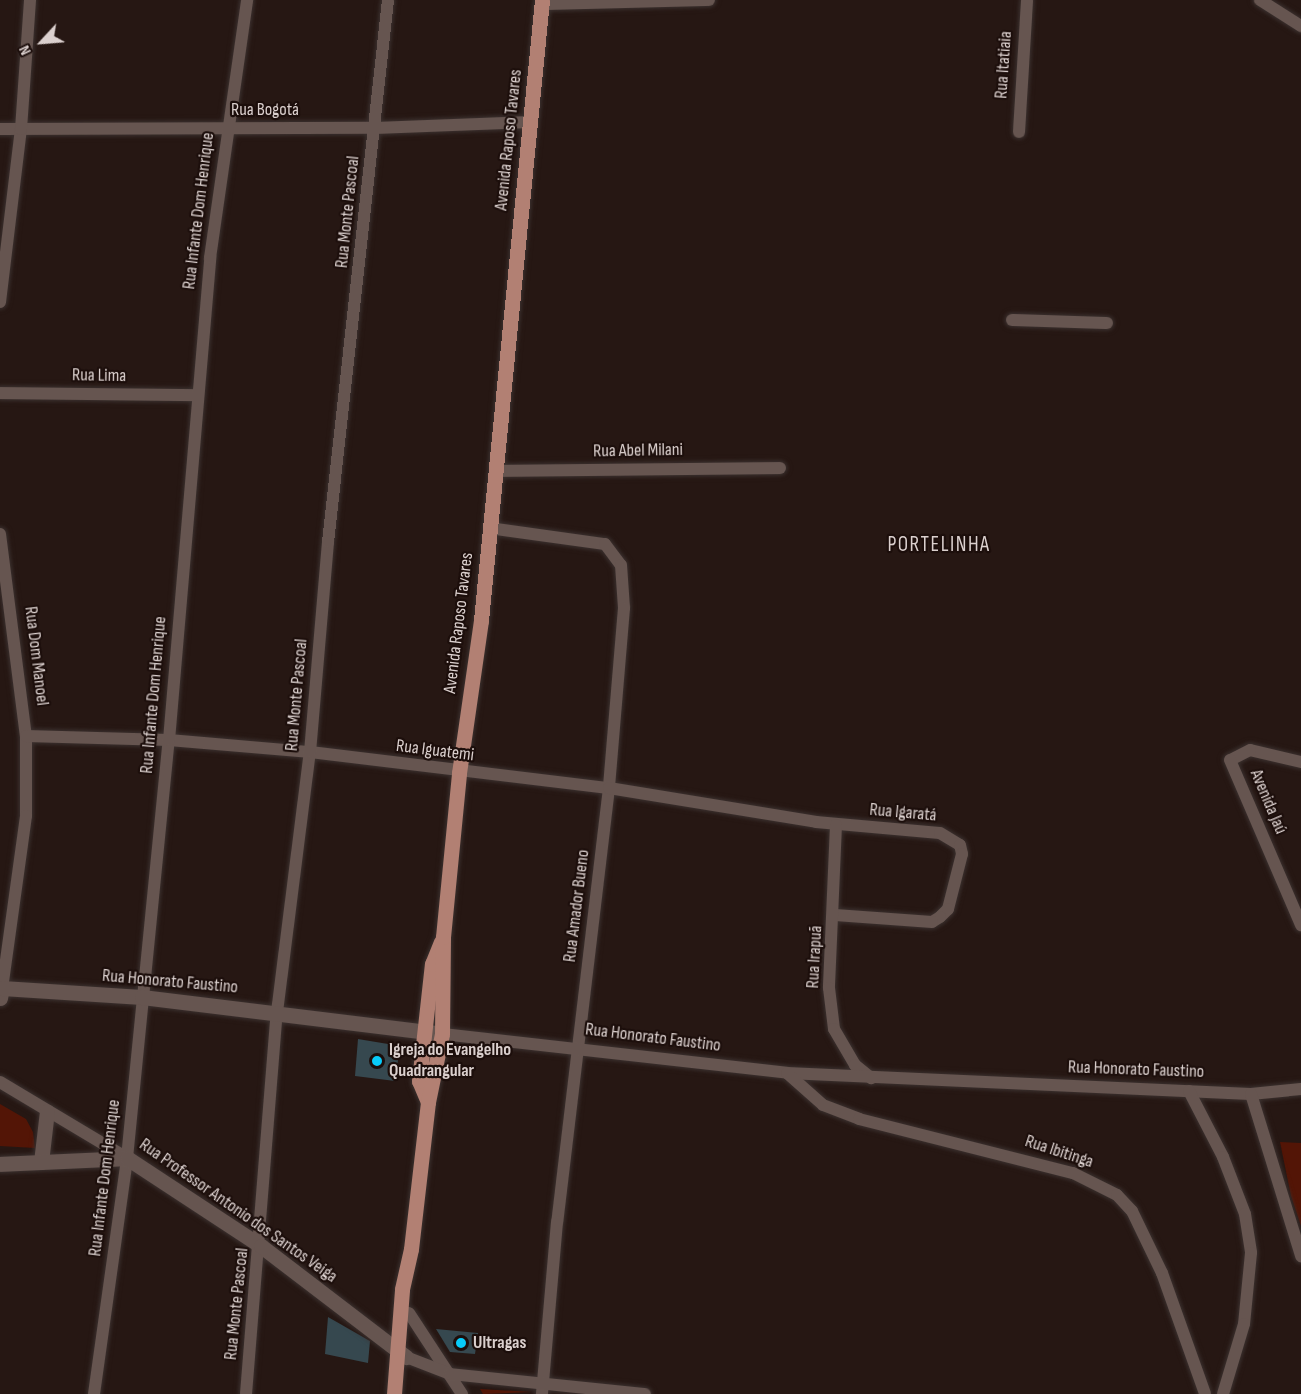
<!DOCTYPE html>
<meta charset="utf-8">
<style>
body{margin:0}
#map{position:relative;width:1301px;height:1394px;overflow:hidden;background:#261713;font-family:"Sofia Sans Condensed",sans-serif}
div>[style]{position:absolute}
.green>*{inset:0;background:#531506}
.building>*{inset:0;background:#36484f}
.roads{filter:drop-shadow(0 0 2px #3b312f) drop-shadow(0 0 2px #3b312f)}
.street>*{height:12px;margin:-6px;padding:0 6px;transform-origin:6px;border-radius:6px;background:#665550}
.secondary>*{height:15px;margin:-7.5px;padding:0 7.5px;transform-origin:7.5px;border-radius:7.5px;background:#665550}
.primary>*{height:15px;margin:-7.5px;padding:0 7.5px;transform-origin:7.5px;border-radius:7.5px;background:#b28073}
.dots>*{width:16px;height:16px;translate:-50% -50%;box-sizing:border-box;border:3px solid #1c0e0b;border-radius:50%}
span{translate:-50% -50%;white-space:nowrap;text-align:center;line-height:1.15;-webkit-text-stroke:4.5px #1c0e0b;paint-order:stroke}
.street-label{font-size:18px;color:#dbd0ce}
.poi-label{font-size:18px;color:#dbd0ce;font-weight:700}
.left{translate:0 -50%;text-align:left}
.quarter-label{font-size:21px;color:#dbd0ce;letter-spacing:1.5px}
.north{position:absolute;left:12px;top:12px;width:60px;height:60px;-webkit-text-stroke:4px #1c0e0b;paint-order:stroke;rotate:244deg;font-size:16px;font-weight:700;line-height:24px;text-align:center;color:#dbd0ce}
.north::after{content:'';display:block;margin:auto;width:21px;height:27px;background:#dbd0ce;clip-path:polygon(50% 0,100% 100%,50% 72%,0 100%)}
</style>
<div id="map">
<div class="green">
<div style="clip-path:polygon(0 1104px,26px 1119px,33px 1132px,35px 1148px,0 1146px)"></div>
<div style="clip-path:polygon(1280px 1142px,1301px 1143px,1301px 1226px,1291px 1196px)"></div>
<div style="clip-path:polygon(480px 1389px,532px 1392px,483px 1394px)"></div>
</div>
<div class="building">
<div style="clip-path:polygon(358px 1039px,400px 1046px,395px 1081px,355px 1076px)"></div>
<div style="clip-path:polygon(328px 1317px,370px 1341px,368px 1363px,325px 1354px)"></div>
<div style="clip-path:polygon(436px 1329px,478px 1333px,475px 1354px,450px 1352px)"></div>
</div>
<div class="roads">
<div class="street">
<div style="left:1260px;top:0;width:49px;rotate:32.4deg"></div>
<div style="left:542px;top:4px;width:167px;rotate:-1.4deg"></div>
<div style="left:0;top:129px;width:375px;rotate:-0.2deg"></div>
<div style="left:375px;top:128px;width:156px;rotate:-2.2deg"></div>
<div style="left:1019px;top:132px;width:132px;rotate:-86.5deg"></div>
<div style="left:0;top:302px;width:174px;rotate:-83.1deg"></div>
<div style="left:21px;top:129px;width:129px;rotate:-86deg"></div>
<div style="left:1012px;top:320px;width:95px;rotate:1.8deg"></div>
<div style="left:0;top:393px;width:198px;rotate:0.6deg"></div>
<div style="left:495px;top:471px;width:285px;rotate:-0.6deg"></div>
<div style="left:489px;top:528px;width:117px;rotate:7.9deg"></div>
<div style="left:605px;top:544px;width:26px;rotate:53deg"></div>
<div style="left:621px;top:565px;width:43px;rotate:86deg"></div>
<div style="left:624px;top:608px;width:181px;rotate:94.8deg"></div>
<div style="left:609px;top:788px;width:437px;rotate:96.8deg"></div>
<div style="left:557px;top:1222px;width:173px;rotate:95deg"></div>
<div style="left:0;top:534px;width:204px;rotate:82.7deg"></div>
<div style="left:26px;top:736px;width:80px;rotate:90deg"></div>
<div style="left:26px;top:816px;width:174px;rotate:97.9deg"></div>
<div style="left:26px;top:736px;width:143px;rotate:1.6deg"></div>
<div style="left:169px;top:740px;width:142px;rotate:4.9deg"></div>
<div style="left:310px;top:752px;width:301px;rotate:6.9deg"></div>
<div style="left:609px;top:788px;width:210px;rotate:9.3deg"></div>
<div style="left:816px;top:822px;width:124px;rotate:5.1deg"></div>
<div style="left:940px;top:833px;width:23px;rotate:31deg"></div>
<div style="left:960px;top:845px;width:9px;rotate:77deg"></div>
<div style="left:962px;top:854px;width:57px;rotate:104.3deg"></div>
<div style="left:948px;top:909px;width:11px;rotate:135deg"></div>
<div style="left:940px;top:917px;width:9px;rotate:148deg"></div>
<div style="left:932px;top:922px;width:97px;rotate:-175.9deg"></div>
<div style="left:1301px;top:762px;width:52px;rotate:-166.8deg"></div>
<div style="left:1250px;top:750px;width:22px;rotate:153deg"></div>
<div style="left:1230px;top:760px;width:180px;rotate:66.7deg"></div>
<div style="left:836px;top:825px;width:163px;rotate:92.5deg"></div>
<div style="left:829px;top:988px;width:41px;rotate:83deg"></div>
<div style="left:834px;top:1029px;width:42px;rotate:59.7deg"></div>
<div style="left:855px;top:1065px;width:21px;rotate:39deg"></div>
<div style="left:442px;top:1034px;width:347px;rotate:6.4deg"></div>
<div style="left:787px;top:1073px;width:464px;rotate:2.6deg"></div>
<div style="left:1251px;top:1094px;width:50px;rotate:-5.7deg"></div>
<div style="left:787px;top:1073px;width:48px;rotate:41.6deg"></div>
<div style="left:823px;top:1105px;width:39px;rotate:21deg"></div>
<div style="left:859px;top:1119px;width:221px;rotate:14.2deg"></div>
<div style="left:1073px;top:1173px;width:49px;rotate:26.6deg"></div>
<div style="left:1117px;top:1195px;width:22px;rotate:47deg"></div>
<div style="left:1132px;top:1211px;width:69px;rotate:64.2deg"></div>
<div style="left:1162px;top:1273px;width:128px;rotate:70.4deg"></div>
<div style="left:0;top:1082px;width:148px;rotate:30.9deg"></div>
<div style="left:1189px;top:1091px;width:74px;rotate:62.7deg"></div>
<div style="left:1223px;top:1157px;width:61px;rotate:68.9deg"></div>
<div style="left:1245px;top:1214px;width:39px;rotate:81deg"></div>
<div style="left:1251px;top:1253px;width:71px;rotate:95.6deg"></div>
<div style="left:1244px;top:1324px;width:73px;rotate:106.7deg"></div>
<div style="left:1251px;top:1094px;width:170px;rotate:72.8deg"></div>
<div style="left:409px;top:1313px;width:97px;rotate:56.8deg"></div>
<div style="left:406px;top:1357px;width:47px;rotate:21.1deg"></div>
<div style="left:450px;top:1374px;width:196px;rotate:5.9deg"></div>
<div style="left:94px;top:1394px;width:238px;rotate:-82deg"></div>
<div style="left:127px;top:1158px;width:420px;rotate:-84.3deg"></div>
<div style="left:169px;top:740px;width:484px;rotate:-85.1deg"></div>
<div style="left:210px;top:258px;width:261px;rotate:-81.8deg"></div>
<div style="left:246px;top:1394px;width:383px;rotate:-85.4deg"></div>
<div style="left:277px;top:1012px;width:262px;rotate:-82.8deg"></div>
<div style="left:310px;top:752px;width:211px;rotate:-85.1deg"></div>
<div style="left:328px;top:542px;width:545px;rotate:-83.68deg"></div>
</div>
<div class="secondary">
<div style="left:0;top:998px;width:10px;rotate:-79deg"></div>
<div style="left:2px;top:988px;width:140px;rotate:3.7deg"></div>
<div style="left:142px;top:997px;width:302px;rotate:7deg"></div>
<div style="left:41px;top:1162px;width:51px;rotate:-83.3deg"></div>
<div style="left:0;top:1164px;width:127px;rotate:-2.7deg"></div>
<div style="left:127px;top:1158px;width:160px;rotate:33.3deg"></div>
<div style="left:261px;top:1246px;width:183px;rotate:37.4deg"></div>
</div>
<div class="primary">
<div style="left:428px;top:1102px;width:23px;rotate:-113deg"></div>
<div style="left:419px;top:1081px;width:118px;rotate:-83.7deg"></div>
<div style="left:432px;top:964px;width:24px;rotate:-68deg"></div>
<div style="left:394px;top:1394px;width:105px;rotate:-85.6deg"></div>
<div style="left:402px;top:1289px;width:41px;rotate:-77.3deg"></div>
<div style="left:411px;top:1249px;width:148px;rotate:-83.4deg"></div>
<div style="left:428px;top:1102px;width:69px;rotate:-78.4deg"></div>
<div style="left:442px;top:1034px;width:97px;rotate:-89.4deg"></div>
<div style="left:443px;top:937px;width:165px;rotate:-84.4deg"></div>
<div style="left:459px;top:773px;width:155px;rotate:-81.8deg"></div>
<div style="left:481px;top:620px;width:623px;rotate:-84.38deg"></div>
</div>
</div>
<div class="dots">
<div style="left:377px;top:1061px;background:#08cbf9"></div>
<div style="left:461px;top:1343px;background:#08cbf9"></div>
</div>
<div class="street-label">
<span style="left:1004px;top:65px;rotate:-86deg">Rua Itatiaia</span>
<span style="left:265px;top:110px">Rua Bogotá</span>
<span style="left:509px;top:140px;rotate:-84deg">Avenida Raposo Tavares</span>
<span style="left:199px;top:211px;rotate:-83deg">Rua Infante Dom Henrique</span>
<span style="left:348px;top:212px;rotate:-84deg">Rua Monte Pascoal</span>
<span style="left:99px;top:376px;rotate:1deg">Rua Lima</span>
<span style="left:638px;top:451px;rotate:-1deg">Rua Abel Milani</span>
<span style="left:459px;top:623px;rotate:-83deg">Avenida Raposo Tavares</span>
<span style="left:36px;top:656px;rotate:83deg">Rua Dom Manoel</span>
<span style="left:154px;top:695px;rotate:-85deg">Rua Infante Dom Henrique</span>
<span style="left:297px;top:695px;rotate:-85deg">Rua Monte Pascoal</span>
<span style="left:435px;top:751px;rotate:7deg">Rua Iguatemi</span>
<span style="left:1268px;top:802px;rotate:67deg">Avenida Jaú</span>
<span style="left:903px;top:813px;rotate:5deg">Rua Igaratá</span>
<span style="left:577px;top:906px;rotate:-83deg">Rua Amador Bueno</span>
<span style="left:815px;top:957px;rotate:-87deg">Rua Irapuã</span>
<span style="left:170px;top:982px;rotate:5deg">Rua Honorato Faustino</span>
<span style="left:653px;top:1038px;rotate:7deg">Rua Honorato Faustino</span>
<span style="left:1136px;top:1070px;rotate:2deg">Rua Honorato Faustino</span>
<span style="left:1059px;top:1152px;rotate:18deg">Rua Ibitinga</span>
<span style="left:105px;top:1178px;rotate:-83deg">Rua Infante Dom Henrique</span>
<span style="left:238px;top:1211px;rotate:35deg">Rua Professor Antonio dos Santos Veiga</span>
<span style="left:237px;top:1304px;rotate:-84deg">Rua Monte Pascoal</span>
</div>
<div class="poi-label">
<span class="left" style="left:389px;top:1061px">Igreja do Evangelho<br>Quadrangular</span>
<span class="left" style="left:473px;top:1343px">Ultragas</span>
</div>
<div class="quarter-label">
<span style="left:939px;top:545px">PORTELINHA</span>
</div>
<div class="north">N</div>
</div>
